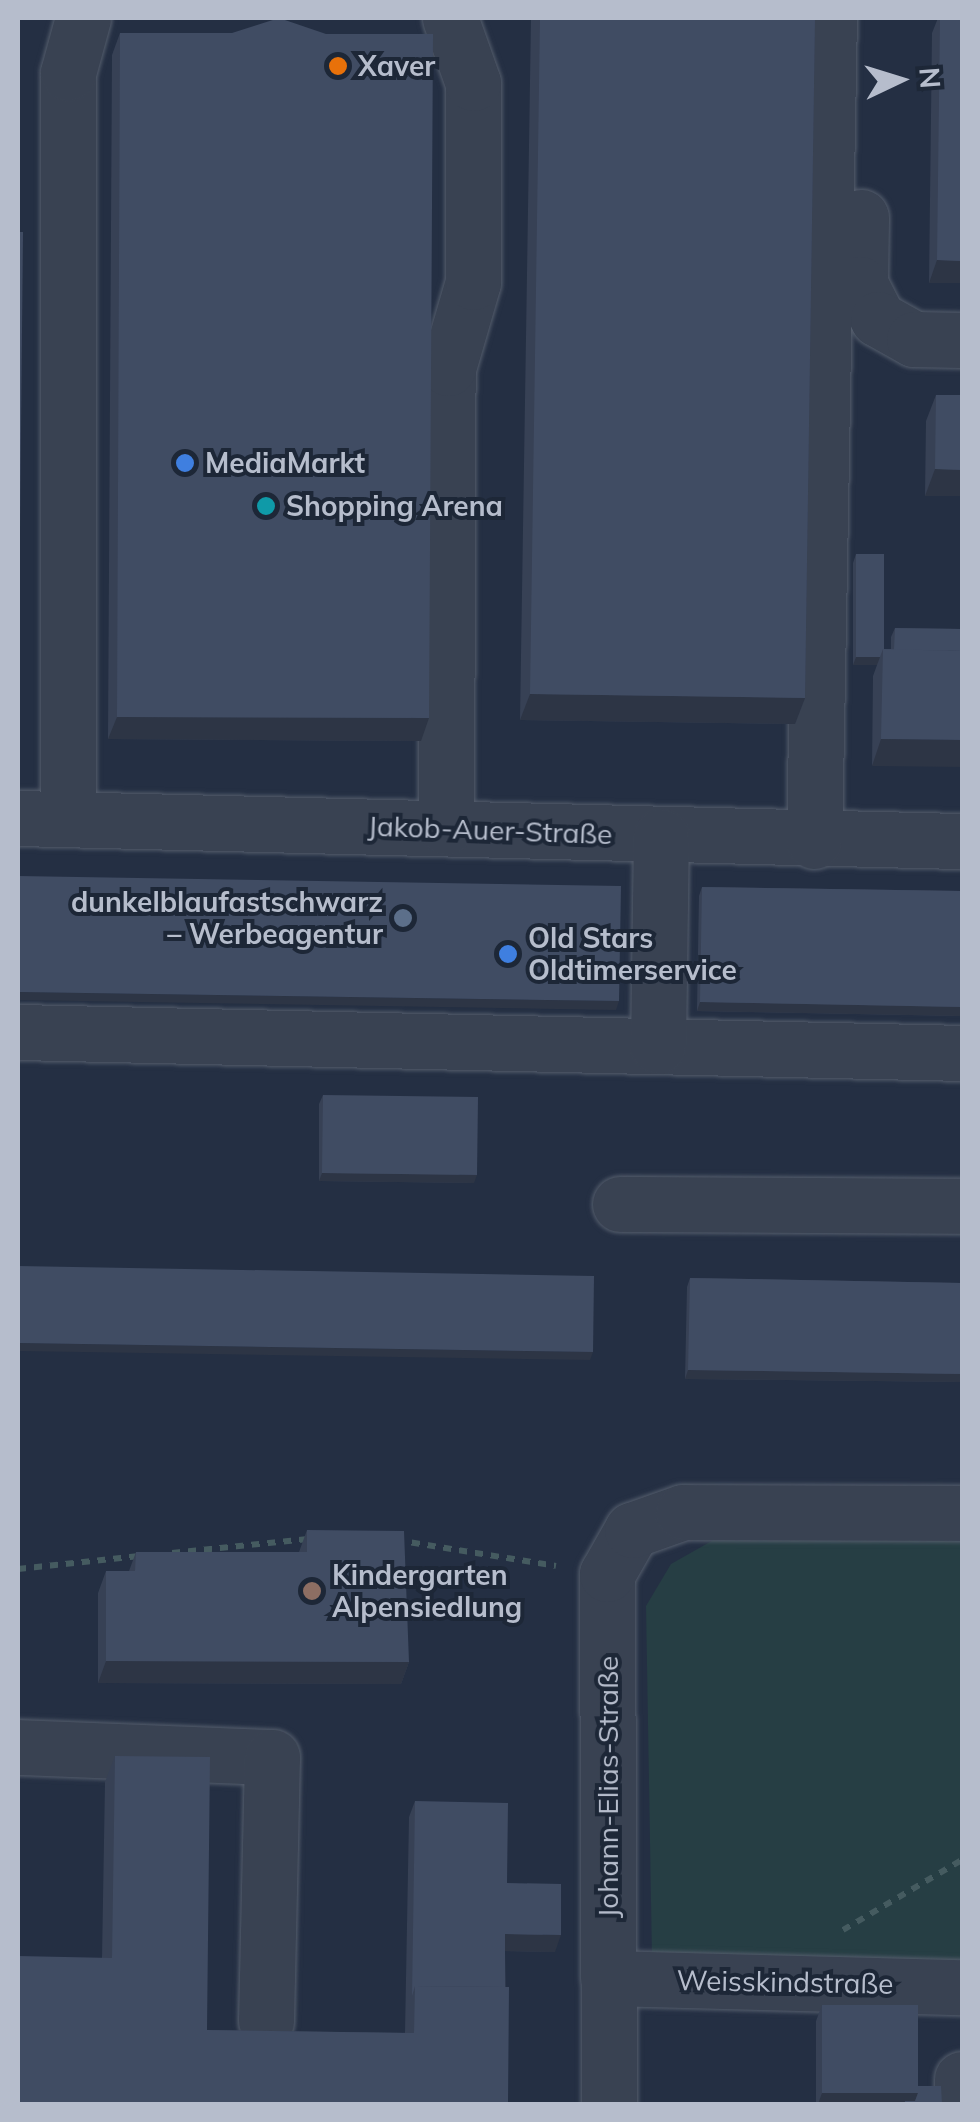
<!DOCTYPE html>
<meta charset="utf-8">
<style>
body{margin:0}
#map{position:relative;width:980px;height:2122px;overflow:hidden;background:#242f43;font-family:Mulish,sans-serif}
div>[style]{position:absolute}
.green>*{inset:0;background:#263e44}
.path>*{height:6px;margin-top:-3px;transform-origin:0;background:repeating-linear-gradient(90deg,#455b60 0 8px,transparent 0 16px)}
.roads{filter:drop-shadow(0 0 2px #545d6c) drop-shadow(0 0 2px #545d6c)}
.minor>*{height:55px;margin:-27.5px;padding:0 27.5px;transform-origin:27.5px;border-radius:27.5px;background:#394252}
.wall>*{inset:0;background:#374155}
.shaded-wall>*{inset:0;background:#2d3545}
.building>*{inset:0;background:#404c63}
.dots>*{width:28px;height:28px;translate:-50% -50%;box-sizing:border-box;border:5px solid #1d2737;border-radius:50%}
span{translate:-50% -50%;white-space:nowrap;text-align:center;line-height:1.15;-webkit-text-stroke:8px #1d2737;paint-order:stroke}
.poi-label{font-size:28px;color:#b6bdcc;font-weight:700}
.left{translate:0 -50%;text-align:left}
.right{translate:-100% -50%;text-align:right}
.street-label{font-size:28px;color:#b6bdcc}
.frame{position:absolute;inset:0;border:20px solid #b6bdcc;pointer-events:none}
.north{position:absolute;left:850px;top:30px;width:100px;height:100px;-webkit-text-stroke:8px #1d2737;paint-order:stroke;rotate:86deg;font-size:28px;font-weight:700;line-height:40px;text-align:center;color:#b6bdcc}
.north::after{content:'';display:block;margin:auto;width:35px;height:45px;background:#b6bdcc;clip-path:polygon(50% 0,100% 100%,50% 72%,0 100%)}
</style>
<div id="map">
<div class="green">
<div style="clip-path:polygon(724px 1534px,962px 1537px,962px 1964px,652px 1959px,646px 1606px,671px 1564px)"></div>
</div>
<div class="path">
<div style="left:396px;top:1540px;width:162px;rotate:9.2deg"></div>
<div style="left:172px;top:1553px;width:137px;rotate:-5.9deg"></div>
<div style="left:18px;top:1569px;width:122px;rotate:-6.1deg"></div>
<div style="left:843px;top:1930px;width:138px;rotate:-30.5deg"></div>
</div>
<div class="roads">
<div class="minor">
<div style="left:861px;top:217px;width:67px;rotate:90.9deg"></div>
<div style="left:860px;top:284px;width:39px;rotate:63deg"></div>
<div style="left:878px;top:319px;width:41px;rotate:29.1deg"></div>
<div style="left:914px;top:339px;width:48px;rotate:1.2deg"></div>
<div style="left:18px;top:818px;width:944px;rotate:1.4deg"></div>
<div style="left:68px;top:819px;width:746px;rotate:-90deg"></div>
<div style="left:68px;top:73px;width:57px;rotate:-74.7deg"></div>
<div style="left:446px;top:827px;width:459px;rotate:-89.8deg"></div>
<div style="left:448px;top:368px;width:90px;rotate:-73.8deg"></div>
<div style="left:473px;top:282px;width:199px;rotate:-90deg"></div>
<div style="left:473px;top:83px;width:69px;rotate:-109.5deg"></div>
<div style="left:814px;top:841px;width:823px;rotate:-88.96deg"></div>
<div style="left:18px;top:1032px;width:944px;rotate:1.27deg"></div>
<div style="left:658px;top:1046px;width:210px;rotate:-89.2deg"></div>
<div style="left:620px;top:1204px;width:342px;rotate:0.3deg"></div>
<div style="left:18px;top:1747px;width:254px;rotate:2.3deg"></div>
<div style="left:272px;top:1757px;width:264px;rotate:91.3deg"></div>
<div style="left:608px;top:1978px;width:354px;rotate:1.5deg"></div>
<div style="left:609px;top:2104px;width:530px;rotate:-90.22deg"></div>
<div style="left:607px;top:1574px;width:51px;rotate:-60.4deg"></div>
<div style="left:632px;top:1530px;width:54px;rotate:-19.4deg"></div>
<div style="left:683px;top:1512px;width:279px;rotate:0.2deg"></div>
<div style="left:962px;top:2104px;width:25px;rotate:-90deg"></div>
</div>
</div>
<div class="wall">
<div style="clip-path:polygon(531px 18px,815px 18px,805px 698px,795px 724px,520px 720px)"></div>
<div style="clip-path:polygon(938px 18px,962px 18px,962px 283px,929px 283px,932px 33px)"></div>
<div style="clip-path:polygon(120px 33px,421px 741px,108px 739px,112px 55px)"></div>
<div style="clip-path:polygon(936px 395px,962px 395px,962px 496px,925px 496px,926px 421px)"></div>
<div style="clip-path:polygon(856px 554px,884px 649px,891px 649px,891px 637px,895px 628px,962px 629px,872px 766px,873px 676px,877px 665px,853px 665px,853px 563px)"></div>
<div style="clip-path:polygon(702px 887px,962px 891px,962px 1016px,697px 1011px,699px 896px)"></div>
<div style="clip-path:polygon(323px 1095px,474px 1183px,319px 1181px,319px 1104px)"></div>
<div style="clip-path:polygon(690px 1278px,962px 1283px,962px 1382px,685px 1379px,687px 1287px)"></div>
<div style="clip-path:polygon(307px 1530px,409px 1662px,401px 1684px,98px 1683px,98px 1593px,106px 1571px,129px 1571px,136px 1552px,299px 1552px)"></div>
<div style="clip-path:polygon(115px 1756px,207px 2030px,405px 2033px,409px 1817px,415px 1801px,507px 1883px,555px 1952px,505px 1951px,508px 2104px,18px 2104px,102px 1958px,105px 1782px)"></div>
<div style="clip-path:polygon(822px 2005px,918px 2086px,942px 2104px,816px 2104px,816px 2021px)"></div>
</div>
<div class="shaded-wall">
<div style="clip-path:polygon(937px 260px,962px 261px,962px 283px,929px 283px)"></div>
<div style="clip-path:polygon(935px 469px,962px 470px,962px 496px,925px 496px)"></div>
<div style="clip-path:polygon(856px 657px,880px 657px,877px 665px,853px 665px)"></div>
<div style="clip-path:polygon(530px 694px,805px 698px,795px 724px,520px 720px)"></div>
<div style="clip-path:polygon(117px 717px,429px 718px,421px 741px,108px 739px)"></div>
<div style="clip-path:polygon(881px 739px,962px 740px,962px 767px,872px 766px)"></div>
<div style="clip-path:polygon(18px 992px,619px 1001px,616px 1010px,18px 1000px)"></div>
<div style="clip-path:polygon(700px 1002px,962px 1007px,962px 1016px,697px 1011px)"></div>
<div style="clip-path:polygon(322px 1173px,477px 1175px,474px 1183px,319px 1181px)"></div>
<div style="clip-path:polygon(18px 1343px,593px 1352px,590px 1360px,18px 1351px)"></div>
<div style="clip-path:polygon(688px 1370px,962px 1374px,962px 1382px,685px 1379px)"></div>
<div style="clip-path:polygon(106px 1661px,409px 1662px,401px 1684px,98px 1683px)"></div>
<div style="clip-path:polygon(505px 1934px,561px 1935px,555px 1952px,499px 1951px)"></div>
<div style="clip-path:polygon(822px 2093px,918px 2093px,914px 2104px,905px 2101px,904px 2104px,818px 2104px)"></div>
</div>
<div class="building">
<div style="clip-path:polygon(279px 18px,326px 34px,433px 34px,429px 718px,117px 717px,120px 33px,232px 33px)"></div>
<div style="clip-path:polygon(540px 18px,815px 18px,805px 698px,530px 694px)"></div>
<div style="clip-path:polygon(940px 18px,962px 18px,962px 261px,937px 260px)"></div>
<div style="clip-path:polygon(18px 232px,23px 232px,18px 728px)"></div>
<div style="clip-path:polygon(936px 395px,962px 395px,962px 470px,935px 469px)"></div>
<div style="clip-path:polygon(856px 554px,884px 554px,884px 649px,883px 649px,880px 657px,856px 657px)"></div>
<div style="clip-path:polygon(895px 628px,962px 629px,962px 651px,894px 650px)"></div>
<div style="clip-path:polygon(883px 649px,962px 651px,962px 740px,881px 739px)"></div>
<div style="clip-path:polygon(18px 876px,621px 886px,619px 1001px,18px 992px)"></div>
<div style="clip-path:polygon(702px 887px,962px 891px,962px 1007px,700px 1002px)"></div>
<div style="clip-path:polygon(323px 1095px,478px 1097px,477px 1175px,322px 1173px)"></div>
<div style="clip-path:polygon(18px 1266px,594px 1276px,593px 1352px,18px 1343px)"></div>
<div style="clip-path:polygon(690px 1278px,962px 1283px,962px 1374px,688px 1370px)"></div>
<div style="clip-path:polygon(307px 1530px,404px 1531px,409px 1662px,106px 1661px,106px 1571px,135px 1571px,136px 1552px,307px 1552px)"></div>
<div style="clip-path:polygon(115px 1756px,210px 1757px,207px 2030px,414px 2033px,415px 1986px,509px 1987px,508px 2104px,18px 2104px,18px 1956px,112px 1958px)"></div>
<div style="clip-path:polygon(415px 1801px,508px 1803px,507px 1883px,561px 1884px,561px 1935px,505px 1934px,505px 1987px,415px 1986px,412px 1996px)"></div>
<div style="clip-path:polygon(822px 2005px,918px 2005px,918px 2093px,822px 2093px)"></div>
<div style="clip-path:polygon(918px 2086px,941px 2086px,942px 2104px,905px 2104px,905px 2101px,915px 2101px,918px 2093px)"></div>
</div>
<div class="dots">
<div style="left:338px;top:66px;background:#e8710a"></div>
<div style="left:185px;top:463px;background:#3f7fe0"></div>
<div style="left:266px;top:506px;background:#0f9aa8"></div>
<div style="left:403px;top:918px;background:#5c6f8a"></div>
<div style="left:508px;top:954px;background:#3f7fe0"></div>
<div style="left:312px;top:1591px;background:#8d6e63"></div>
</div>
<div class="poi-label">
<span class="left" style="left:358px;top:66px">Xaver</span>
<span class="left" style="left:205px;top:463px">MediaMarkt</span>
<span class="left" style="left:286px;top:506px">Shopping Arena</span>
<span class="right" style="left:383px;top:918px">dunkelblaufastschwarz<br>– Werbeagentur</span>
<span class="left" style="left:528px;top:954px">Old Stars<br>Oldtimerservice</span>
<span class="left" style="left:332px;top:1591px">Kindergarten<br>Alpensiedlung</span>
</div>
<div class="street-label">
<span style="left:490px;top:830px;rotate:2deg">Jakob-Auer-Straße</span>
<span style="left:608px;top:1787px;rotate:-90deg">Johann-Elias-Straße</span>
<span style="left:785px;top:1982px;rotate:1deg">Weisskindstraße</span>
</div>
<div class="frame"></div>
<div class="north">N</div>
</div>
